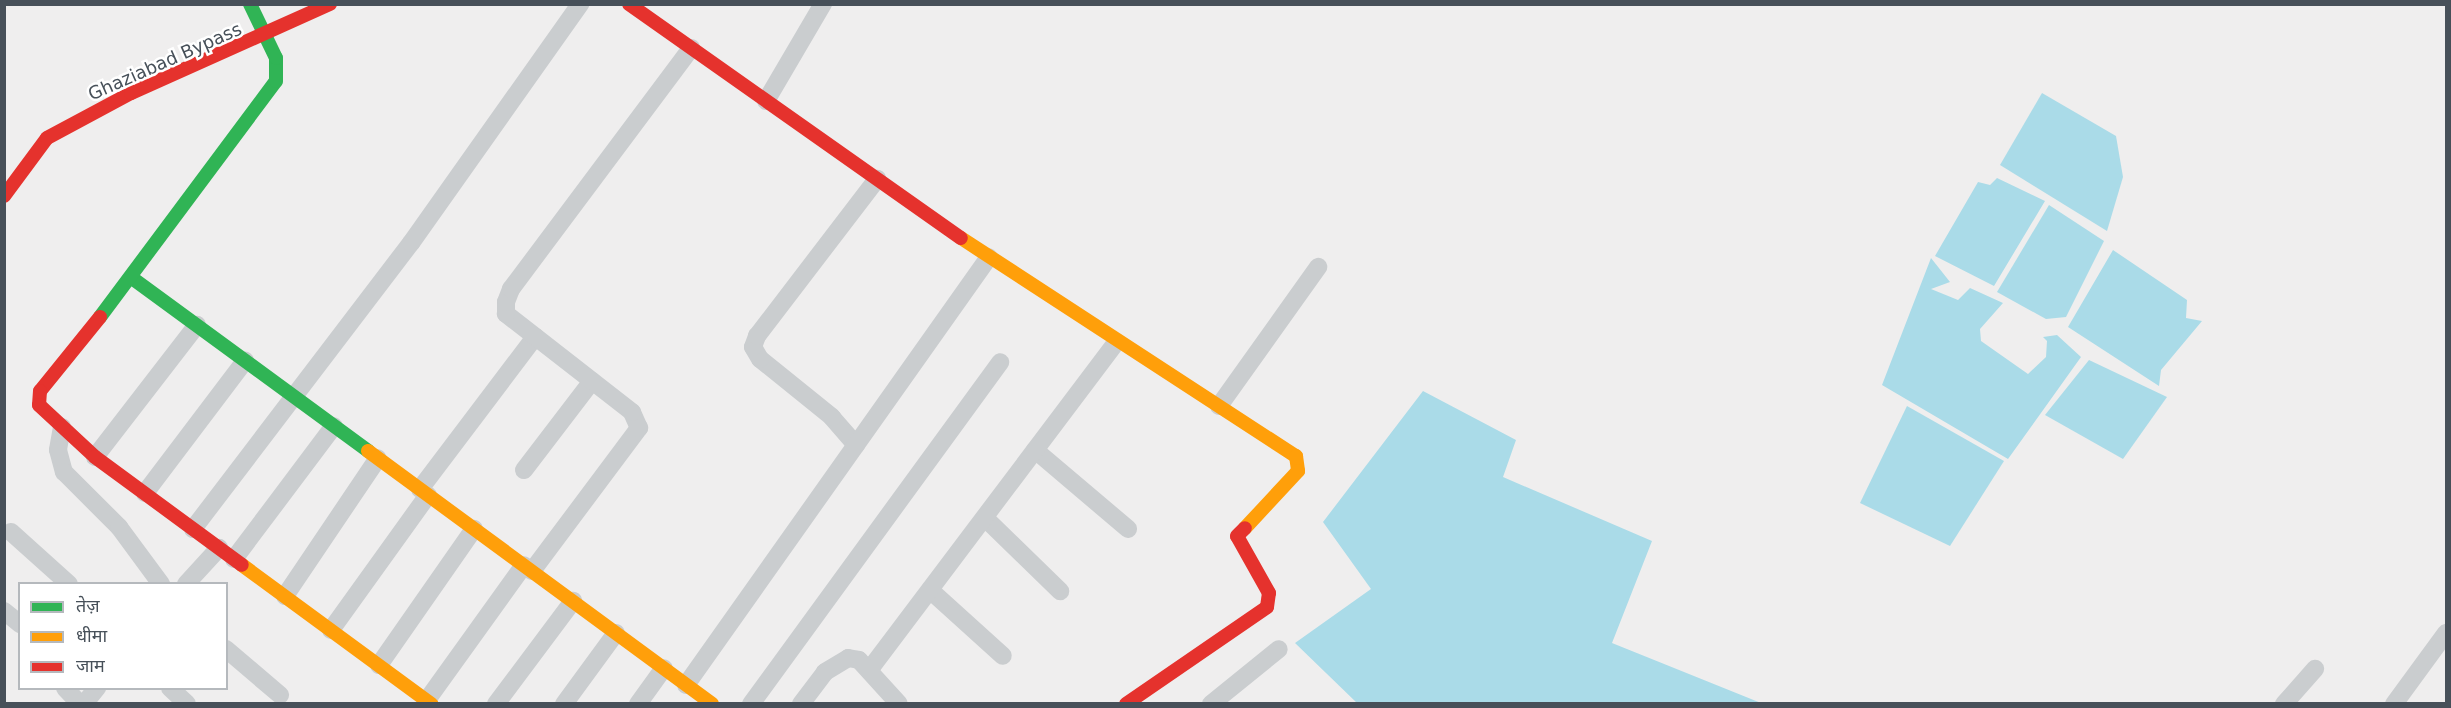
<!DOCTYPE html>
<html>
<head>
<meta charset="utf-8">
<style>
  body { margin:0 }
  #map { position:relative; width:2451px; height:708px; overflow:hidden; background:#efeeee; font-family:"DejaVu Sans","Noto Sans Devanagari",sans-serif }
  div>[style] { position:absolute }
  .water>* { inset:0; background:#aadbe8 }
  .street>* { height:18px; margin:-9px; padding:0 9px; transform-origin:9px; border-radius:9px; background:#cacdcf }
  .fast>* { height:14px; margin:-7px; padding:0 7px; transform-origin:7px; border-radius:7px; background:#30b455 }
  .slow>* { height:14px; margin:-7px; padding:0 7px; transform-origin:7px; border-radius:7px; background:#ff9f0a }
  .jam>* { height:14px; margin:-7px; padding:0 7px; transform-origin:7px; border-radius:7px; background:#e5322d }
  span { translate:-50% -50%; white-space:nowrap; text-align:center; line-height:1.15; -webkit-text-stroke:5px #fff; paint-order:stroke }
  .street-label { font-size:18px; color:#475059 }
  .frame { position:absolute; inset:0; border:6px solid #475059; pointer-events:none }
  .legend { position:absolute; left:18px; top:582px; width:210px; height:108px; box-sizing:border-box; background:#fff; border:2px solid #b5b9bd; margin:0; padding:8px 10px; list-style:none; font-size:18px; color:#475059 }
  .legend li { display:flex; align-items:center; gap:12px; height:30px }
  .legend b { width:30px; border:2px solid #b5b9bd }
</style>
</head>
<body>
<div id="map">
  <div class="water">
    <i style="clip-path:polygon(2042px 93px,2116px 136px,2123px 177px,2107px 231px,2000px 165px)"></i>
    <i style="clip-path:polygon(1997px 178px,2045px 201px,1994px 286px,1935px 256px,1978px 182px,1990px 185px)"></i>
    <i style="clip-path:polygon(2049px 205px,2104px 241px,2066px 317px,2046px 319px,1997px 292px)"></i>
    <i style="clip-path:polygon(2113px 250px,2187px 300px,2186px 318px,2202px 321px,2161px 370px,2159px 386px,2068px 327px)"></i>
    <i style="clip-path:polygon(1931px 258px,1950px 282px,1931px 289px,1958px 300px,1970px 288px,2003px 303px,1980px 329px,1981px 341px,2028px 374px,2046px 357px,2047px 341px,2043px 337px,2057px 335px,2081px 357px,2008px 459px,1882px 385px)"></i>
    <i style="clip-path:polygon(2089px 360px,2167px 397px,2123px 459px,2045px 415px)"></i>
    <i style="clip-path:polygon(1423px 391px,1516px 440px,1503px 477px,1652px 541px,1612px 643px,1761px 703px,1357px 703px,1295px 643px,1371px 589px,1323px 522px)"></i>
    <i style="clip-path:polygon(1907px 406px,2004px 461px,1950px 546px,1860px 503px)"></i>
  </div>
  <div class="street">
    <i style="left:766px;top:101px;width:113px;rotate:-59.6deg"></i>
    <i style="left:1219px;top:406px;width:171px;rotate:-54.5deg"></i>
    <i style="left:62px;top:427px;width:23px;rotate:100deg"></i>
    <i style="left:58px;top:450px;width:23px;rotate:75deg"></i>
    <i style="left:64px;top:472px;width:78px;rotate:45deg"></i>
    <i style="left:119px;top:527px;width:71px;rotate:53.6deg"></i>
    <i style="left:856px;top:445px;width:37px;rotate:-131deg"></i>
    <i style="left:832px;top:417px;width:92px;rotate:-141.1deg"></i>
    <i style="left:760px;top:359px;width:14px;rotate:-120deg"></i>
    <i style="left:753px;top:347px;width:12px;rotate:-70deg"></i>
    <i style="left:757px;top:336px;width:198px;rotate:-52.6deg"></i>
    <i style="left:1035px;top:450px;width:122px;rotate:40.3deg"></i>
    <i style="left:95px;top:457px;width:167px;rotate:-52.3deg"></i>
    <i style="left:524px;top:470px;width:112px;rotate:-52.6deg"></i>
    <i style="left:420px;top:489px;width:191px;rotate:-52.9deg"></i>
    <i style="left:145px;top:493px;width:166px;rotate:-52.9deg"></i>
    <i style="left:985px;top:518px;width:105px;rotate:44.2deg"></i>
    <i style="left:193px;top:529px;width:360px;rotate:-52.7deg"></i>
    <i style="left:411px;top:243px;width:293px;rotate:-54.7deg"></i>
    <i style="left:11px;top:532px;width:78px;rotate:41.9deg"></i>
    <i style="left:234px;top:559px;width:166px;rotate:-53.1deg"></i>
    <i style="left:532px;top:571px;width:179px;rotate:-53.2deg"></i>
    <i style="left:639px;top:428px;width:17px;rotate:-114deg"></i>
    <i style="left:632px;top:412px;width:160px;rotate:-142.1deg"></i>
    <i style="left:506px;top:314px;width:12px;rotate:-90deg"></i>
    <i style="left:506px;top:302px;width:14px;rotate:-69deg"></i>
    <i style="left:511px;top:289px;width:301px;rotate:-53.2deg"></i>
    <i style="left:186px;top:584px;width:49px;rotate:-47.5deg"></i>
    <i style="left:930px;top:590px;width:98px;rotate:42.1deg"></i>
    <i style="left:285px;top:596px;width:166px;rotate:-56deg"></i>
    <i style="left:4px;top:611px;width:21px;rotate:39deg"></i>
    <i style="left:331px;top:630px;width:166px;rotate:-54.3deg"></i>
    <i style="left:226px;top:649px;width:71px;rotate:40.4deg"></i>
    <i style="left:379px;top:665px;width:166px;rotate:-55.1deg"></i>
    <i style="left:870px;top:669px;width:409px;rotate:-53deg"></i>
    <i style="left:686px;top:685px;width:524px;rotate:-54.7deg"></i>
    <i style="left:65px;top:688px;width:22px;rotate:47deg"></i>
    <i style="left:170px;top:688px;width:23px;rotate:43deg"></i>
    <i style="left:427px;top:700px;width:166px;rotate:-54.3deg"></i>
    <i style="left:84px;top:704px;width:21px;rotate:-51deg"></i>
    <i style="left:496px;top:704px;width:129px;rotate:-53.2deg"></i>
    <i style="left:564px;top:704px;width:88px;rotate:-53.8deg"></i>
    <i style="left:638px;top:704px;width:44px;rotate:-54.2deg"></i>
    <i style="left:751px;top:704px;width:423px;rotate:-53.9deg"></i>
    <i style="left:801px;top:704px;width:40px;rotate:-53deg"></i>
    <i style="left:825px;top:672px;width:27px;rotate:-31deg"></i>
    <i style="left:848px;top:658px;width:11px;rotate:10deg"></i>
    <i style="left:859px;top:660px;width:59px;rotate:47.7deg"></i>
    <i style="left:1211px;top:704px;width:87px;rotate:-39deg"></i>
    <i style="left:2284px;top:704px;width:47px;rotate:-48.5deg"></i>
    <i style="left:2394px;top:704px;width:88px;rotate:-53.8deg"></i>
  </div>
  <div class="fast">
    <i style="left:132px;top:278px;width:293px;rotate:36.2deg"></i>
    <i style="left:100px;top:317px;width:294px;rotate:-53.3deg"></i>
    <i style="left:276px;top:81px;width:23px;rotate:-90deg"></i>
    <i style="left:276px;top:58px;width:60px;rotate:-115.7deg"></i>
  </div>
  <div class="slow">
    <i style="left:961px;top:238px;width:400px;rotate:33.1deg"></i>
    <i style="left:1296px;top:456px;width:15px;rotate:82deg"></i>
    <i style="left:1298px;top:471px;width:78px;rotate:132.9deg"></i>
    <i style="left:368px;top:451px;width:427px;rotate:36.3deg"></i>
    <i style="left:242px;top:565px;width:235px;rotate:36.3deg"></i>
  </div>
  <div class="jam">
    <i style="left:629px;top:4px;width:406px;rotate:35.2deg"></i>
    <i style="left:4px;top:196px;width:72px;rotate:-53.4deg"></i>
    <i style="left:47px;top:138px;width:95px;rotate:-28.2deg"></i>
    <i style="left:131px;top:93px;width:218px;rotate:-24.1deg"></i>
    <i style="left:100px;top:317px;width:95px;rotate:129deg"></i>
    <i style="left:40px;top:391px;width:14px;rotate:94deg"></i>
    <i style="left:39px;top:405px;width:76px;rotate:42.9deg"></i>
    <i style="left:95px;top:457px;width:182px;rotate:36.3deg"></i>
    <i style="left:1126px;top:704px;width:171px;rotate:-34.5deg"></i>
    <i style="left:1267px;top:607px;width:14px;rotate:-82deg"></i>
    <i style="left:1269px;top:593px;width:65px;rotate:-119.3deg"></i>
    <i style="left:1237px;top:536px;width:11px;rotate:-45deg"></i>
  </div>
  <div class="street-label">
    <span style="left:165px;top:62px;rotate:-24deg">Ghaziabad Bypass</span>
  </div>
  <div class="frame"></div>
  <ul class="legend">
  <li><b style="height:8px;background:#30b455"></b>तेज़</li>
  <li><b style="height:8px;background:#ff9f0a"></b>धीमा</li>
  <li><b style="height:8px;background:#e5322d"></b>जाम</li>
  </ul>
</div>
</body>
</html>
